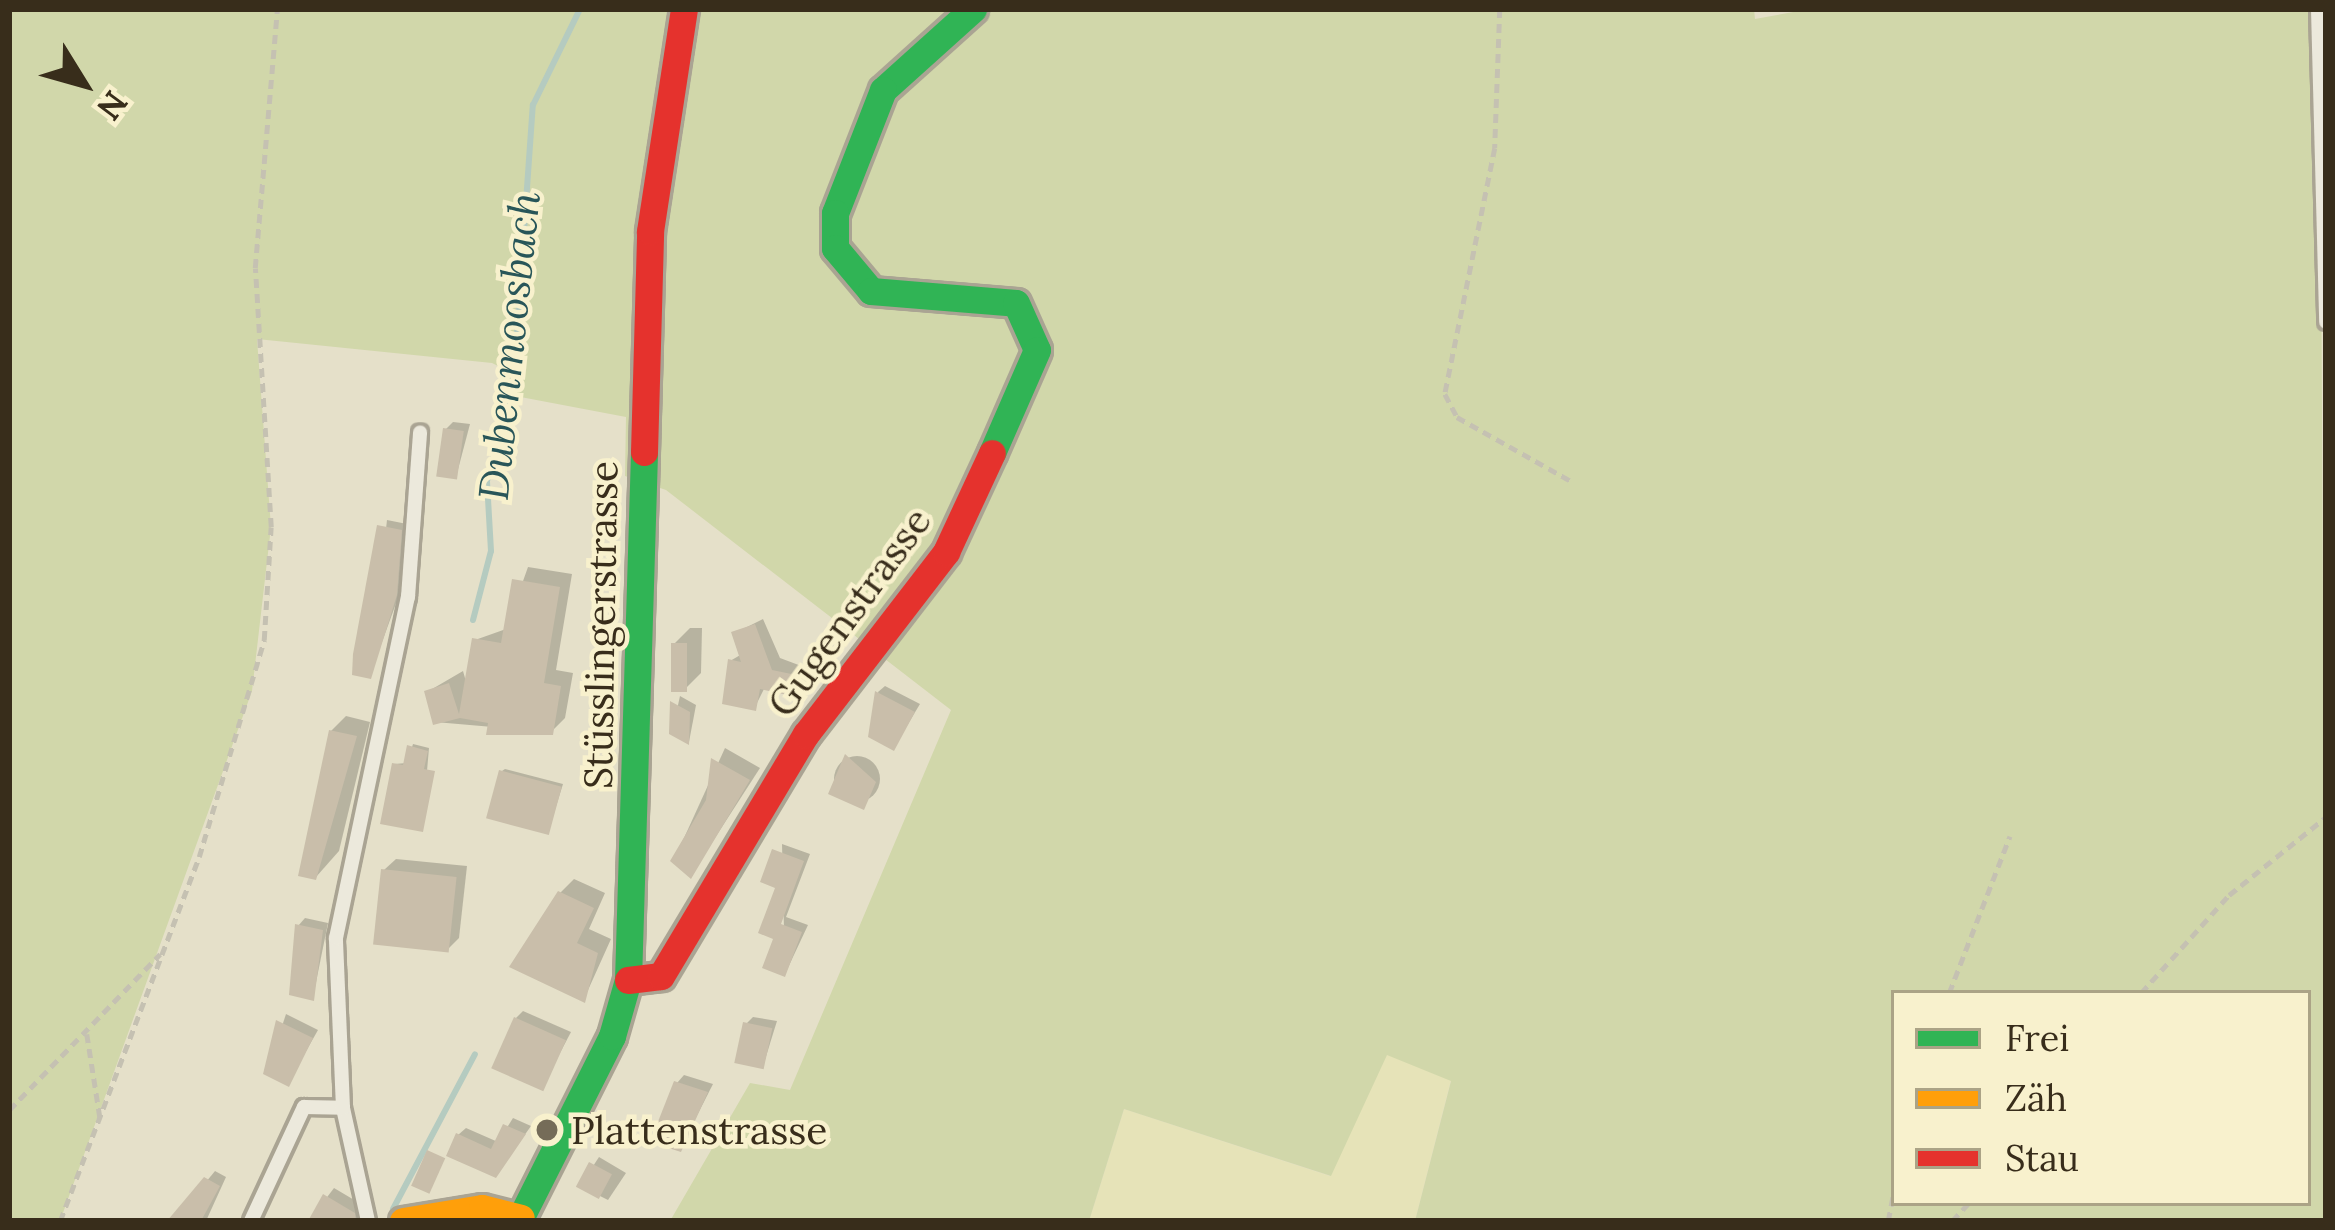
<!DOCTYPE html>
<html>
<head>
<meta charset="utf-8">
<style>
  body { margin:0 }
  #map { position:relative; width:2335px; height:1230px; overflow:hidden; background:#e5e0c9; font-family:Lora,serif }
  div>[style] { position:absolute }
  .farmland>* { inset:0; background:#e6e3b8 }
  .green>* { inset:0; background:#d1d7aa }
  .shadow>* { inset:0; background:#0003 }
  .round { border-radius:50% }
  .stream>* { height:6px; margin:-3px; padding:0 3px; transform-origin:3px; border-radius:3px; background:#b5cbc0 }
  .building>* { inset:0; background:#c9beaa; transform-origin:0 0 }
  .path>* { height:4.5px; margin-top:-2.25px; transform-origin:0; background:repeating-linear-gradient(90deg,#c5c1b2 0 9px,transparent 0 15px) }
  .roads { filter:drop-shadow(3px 0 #aaa493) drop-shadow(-3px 0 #aaa493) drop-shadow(0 3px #aaa493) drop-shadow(0 -3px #aaa493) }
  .lane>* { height:14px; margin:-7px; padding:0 7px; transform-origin:7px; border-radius:7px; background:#ece9dc }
  .fast>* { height:27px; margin:-13.5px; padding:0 13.5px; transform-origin:13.5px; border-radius:13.5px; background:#30b455 }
  .slow>* { height:27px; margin:-13.5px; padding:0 13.5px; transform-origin:13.5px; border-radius:13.5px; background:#ff9f0a }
  .jam>* { height:27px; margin:-13.5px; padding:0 13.5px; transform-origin:13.5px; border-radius:13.5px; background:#e5322d }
  .dots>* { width:33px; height:33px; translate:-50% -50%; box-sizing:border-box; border:6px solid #f8f1cd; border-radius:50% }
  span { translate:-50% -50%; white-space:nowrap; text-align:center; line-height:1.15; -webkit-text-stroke:9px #f8f1cd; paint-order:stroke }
  .street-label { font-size:39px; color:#382d1b }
  .poi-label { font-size:39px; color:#382d1b }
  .left { translate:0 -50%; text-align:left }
  .water-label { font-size:42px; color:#295659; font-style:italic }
  .frame { position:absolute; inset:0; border:12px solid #382d1b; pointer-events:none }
  .legend { position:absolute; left:1891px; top:990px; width:420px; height:216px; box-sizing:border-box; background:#f8f1cd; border:3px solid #aba386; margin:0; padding:15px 21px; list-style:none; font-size:36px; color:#382d1b }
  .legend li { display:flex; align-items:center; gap:24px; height:60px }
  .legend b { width:60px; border:3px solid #aba386 }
  .north { position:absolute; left:24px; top:24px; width:120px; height:120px; -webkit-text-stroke:9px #f8f1cd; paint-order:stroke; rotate:127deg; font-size:33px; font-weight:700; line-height:48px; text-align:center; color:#382d1b }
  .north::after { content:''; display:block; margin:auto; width:42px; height:54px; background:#382d1b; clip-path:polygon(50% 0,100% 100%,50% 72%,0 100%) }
</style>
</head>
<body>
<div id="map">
  <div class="farmland">
    <i style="clip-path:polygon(1387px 1054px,1451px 1080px,1415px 1221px,1089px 1221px,1124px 1109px,1330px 1176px)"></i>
  </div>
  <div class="green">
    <i style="clip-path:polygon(evenodd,9px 9px,1754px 9px,1755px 19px,1810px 9px,2320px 9px,2326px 1221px,1415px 1221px,1451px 1081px,1387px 1055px,1331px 1176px,1124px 1109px,1089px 1221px,670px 1221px,750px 1083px,790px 1090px,951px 710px,666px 490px,625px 476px,626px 417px,510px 395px,514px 374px,492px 363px,257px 339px,271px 527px,252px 691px,60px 1221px,9px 1221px,9px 9px,1894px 993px,2308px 993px,2308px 1203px,1894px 1203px,1894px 993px)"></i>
  </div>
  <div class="shadow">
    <i style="clip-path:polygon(453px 422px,470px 424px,456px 477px,446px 429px)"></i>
    <i style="clip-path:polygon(387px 520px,407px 524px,402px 587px,370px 675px)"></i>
    <i style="clip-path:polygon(528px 567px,572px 574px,556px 670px,573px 673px,565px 718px,551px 732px,435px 722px,427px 692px,463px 671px,467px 685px,475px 640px,506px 629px)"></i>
    <i style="clip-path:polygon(763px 619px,780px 658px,812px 670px,801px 694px,765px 687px,755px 707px,730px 661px,742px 654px,735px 633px)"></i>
    <i style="clip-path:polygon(690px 628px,702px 628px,701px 673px,685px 689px,674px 644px)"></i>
    <i style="clip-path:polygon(885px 686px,920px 704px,894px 747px,878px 692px)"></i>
    <i style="clip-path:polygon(680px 696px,696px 705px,689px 742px,672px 732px)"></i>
    <i style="clip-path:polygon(346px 716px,370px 722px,339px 851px,316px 877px,331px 731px)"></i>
    <i style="clip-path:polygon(413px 744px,429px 748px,422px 829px,394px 764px,407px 763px)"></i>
    <i style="clip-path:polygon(725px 748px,760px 768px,691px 875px,674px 860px)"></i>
    <i class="round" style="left:834px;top:756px;width:46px;height:46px"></i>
    <i style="clip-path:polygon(505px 769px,563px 784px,548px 832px,502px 771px)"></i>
    <i style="clip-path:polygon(782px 844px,810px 854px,786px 917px,808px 925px,785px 974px)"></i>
    <i style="clip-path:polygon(396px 859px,467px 866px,459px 938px,447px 950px,384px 870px)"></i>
    <i style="clip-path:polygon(574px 879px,605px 893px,589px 929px,611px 939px,584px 999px,560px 893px)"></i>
    <i style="clip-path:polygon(305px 918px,328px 923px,313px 997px,298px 926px)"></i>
    <i style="clip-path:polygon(523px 1011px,571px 1032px,542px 1087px,516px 1018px)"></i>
    <i style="clip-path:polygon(286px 1014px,318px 1030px,288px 1083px,267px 1072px)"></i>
    <i style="clip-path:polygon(753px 1017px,777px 1021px,763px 1066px,746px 1024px)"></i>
    <i style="clip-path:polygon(684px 1075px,713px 1084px,680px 1149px,677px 1083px)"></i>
    <i style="clip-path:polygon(513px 1118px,531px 1126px,502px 1167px,458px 1135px,466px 1128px,498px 1142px)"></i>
    <i style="clip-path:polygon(599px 1157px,626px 1173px,608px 1200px,580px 1186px)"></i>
    <i style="clip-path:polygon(215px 1171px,226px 1177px,206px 1221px,174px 1221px)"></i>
    <i style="clip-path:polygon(334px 1188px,361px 1204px,364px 1221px,309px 1221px)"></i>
  </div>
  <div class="stream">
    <i style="left:473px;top:620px;width:71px;rotate:-75.4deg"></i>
    <i style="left:491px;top:551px;width:70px;rotate:-93.3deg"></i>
    <i style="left:487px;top:481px;width:110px;rotate:-75.8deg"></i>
    <i style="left:514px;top:374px;width:270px;rotate:-86deg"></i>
    <i style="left:533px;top:105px;width:107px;rotate:-63.9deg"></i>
    <i style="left:393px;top:1209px;width:175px;rotate:-62.1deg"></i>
  </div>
  <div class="building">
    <i style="left:443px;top:428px;width:21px;height:49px;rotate:8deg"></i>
    <i style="clip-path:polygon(377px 525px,402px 530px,397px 595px,371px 679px,352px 675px,353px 654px)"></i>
    <i style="clip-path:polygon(512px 579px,560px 587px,544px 683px,561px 686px,553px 735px,486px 735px,488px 723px,460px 718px,433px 725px,424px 691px,449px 683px,459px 714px,472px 638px,501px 643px)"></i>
    <i style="clip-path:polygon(755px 624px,772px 670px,806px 677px,802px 698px,760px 689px,756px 711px,722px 704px,728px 659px,741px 662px,731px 632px)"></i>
    <i style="left:671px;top:643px;width:16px;height:49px"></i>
    <i style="clip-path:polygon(875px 691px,915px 712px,894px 751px,868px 737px)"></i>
    <i style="clip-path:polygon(670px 701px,690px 712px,689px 745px,669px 734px)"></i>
    <i style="clip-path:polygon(329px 730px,357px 736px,316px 880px,298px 876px)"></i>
    <i style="clip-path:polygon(407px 745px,428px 751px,424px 769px,435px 771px,423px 832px,380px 824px,392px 763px,403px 765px)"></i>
    <i style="clip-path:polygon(845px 754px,876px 782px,864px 810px,828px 794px)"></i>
    <i style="clip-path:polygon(711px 758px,750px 780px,691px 879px,670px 861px,706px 800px)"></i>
    <i style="left:499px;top:770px;width:65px;height:50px;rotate:15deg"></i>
    <i style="clip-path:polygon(772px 849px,804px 861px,781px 924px,802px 932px,785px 977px,762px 968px,773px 939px,758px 933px,775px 888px,760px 882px)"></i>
    <i style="left:381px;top:869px;width:76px;height:76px;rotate:6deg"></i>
    <i style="clip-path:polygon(558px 891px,594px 908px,577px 943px,598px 953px,585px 1003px,509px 967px)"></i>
    <i style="clip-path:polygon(295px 924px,323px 930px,314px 1001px,289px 995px)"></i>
    <i style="left:514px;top:1017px;width:57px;height:56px;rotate:24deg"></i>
    <i style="clip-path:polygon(276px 1020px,313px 1038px,289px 1087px,263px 1074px)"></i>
    <i style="left:743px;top:1022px;width:30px;height:42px;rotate:12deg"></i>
    <i style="clip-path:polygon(674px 1081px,708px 1092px,681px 1152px,650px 1142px)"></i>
    <i style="clip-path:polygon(503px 1124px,526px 1134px,496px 1178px,446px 1156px,456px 1133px,491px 1149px)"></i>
    <i style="left:427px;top:1150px;width:20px;height:39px;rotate:24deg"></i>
    <i style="left:589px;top:1162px;width:26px;height:28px;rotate:28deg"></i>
    <i style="clip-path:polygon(204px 1177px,220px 1186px,201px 1221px,167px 1221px)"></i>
    <i style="clip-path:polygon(323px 1194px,355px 1213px,356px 1221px,308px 1221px)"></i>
  </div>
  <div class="path">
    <i style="left:1500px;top:9px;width:139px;rotate:92.1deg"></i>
    <i style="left:1495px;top:148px;width:251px;rotate:101.5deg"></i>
    <i style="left:1445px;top:394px;width:26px;rotate:62deg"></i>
    <i style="left:1457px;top:417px;width:133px;rotate:29.3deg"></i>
    <i style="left:1949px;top:993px;width:168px;rotate:-68.8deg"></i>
    <i style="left:2141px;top:993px;width:132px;rotate:-48.1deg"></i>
    <i style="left:2229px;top:895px;width:124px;rotate:-38.8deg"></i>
    <i style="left:87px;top:1034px;width:90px;rotate:81.1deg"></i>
    <i style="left:9px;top:1110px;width:217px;rotate:-45.9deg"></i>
    <i style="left:60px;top:1221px;width:390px;rotate:-69.1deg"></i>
    <i style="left:199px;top:857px;width:227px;rotate:-73.3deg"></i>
    <i style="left:264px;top:640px;width:113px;rotate:-86.5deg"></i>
    <i style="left:271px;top:527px;width:259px;rotate:-93.5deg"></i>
    <i style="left:255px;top:268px;width:260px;rotate:-85.1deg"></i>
    <i style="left:1888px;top:1221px;width:31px;rotate:-79deg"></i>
    <i style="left:1952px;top:1221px;width:25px;rotate:-47deg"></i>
  </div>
  <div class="roads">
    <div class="lane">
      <i style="left:2318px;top:9px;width:313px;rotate:88.5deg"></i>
      <i style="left:251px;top:1221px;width:126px;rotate:-65.1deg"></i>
      <i style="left:304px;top:1107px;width:39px;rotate:1deg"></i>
      <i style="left:368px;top:1221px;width:116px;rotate:-102.5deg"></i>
      <i style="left:343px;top:1108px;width:170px;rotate:-92.4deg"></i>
      <i style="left:336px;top:938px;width:349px;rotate:-78.1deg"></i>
      <i style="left:408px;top:597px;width:165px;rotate:-85.8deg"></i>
    </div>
    <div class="fast">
      <i style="left:973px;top:9px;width:121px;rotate:138deg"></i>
      <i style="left:883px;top:90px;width:132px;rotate:111.3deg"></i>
      <i style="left:835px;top:213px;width:35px;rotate:90deg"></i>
      <i style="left:835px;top:248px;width:56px;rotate:50.1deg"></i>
      <i style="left:871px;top:291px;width:145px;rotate:4.7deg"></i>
      <i style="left:1016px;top:303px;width:51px;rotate:65.9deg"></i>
      <i style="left:1037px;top:350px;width:112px;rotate:113.6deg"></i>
      <i style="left:519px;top:1221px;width:207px;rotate:-63.3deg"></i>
      <i style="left:612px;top:1036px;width:58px;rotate:-74.1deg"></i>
      <i style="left:628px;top:980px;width:528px;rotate:-88.26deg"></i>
    </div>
    <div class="slow">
      <i style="left:403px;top:1221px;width:80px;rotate:-9.3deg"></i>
      <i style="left:482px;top:1208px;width:40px;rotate:14.4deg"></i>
    </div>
    <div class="jam">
      <i style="left:644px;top:452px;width:221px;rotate:-88.4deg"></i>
      <i style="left:650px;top:231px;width:225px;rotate:-81.3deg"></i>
      <i style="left:628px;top:980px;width:33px;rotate:-7deg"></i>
      <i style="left:661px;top:976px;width:282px;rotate:-59.1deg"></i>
      <i style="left:806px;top:734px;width:230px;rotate:-52.4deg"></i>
      <i style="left:946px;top:552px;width:109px;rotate:-65.1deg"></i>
    </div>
  </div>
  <div class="dots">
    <i style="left:547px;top:1130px;background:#756c58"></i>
  </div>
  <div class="street-label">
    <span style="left:849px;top:612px;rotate:-54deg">Gugenstrasse</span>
    <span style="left:601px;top:625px;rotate:-89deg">Stüsslingerstrasse</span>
  </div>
  <div class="poi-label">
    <span class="left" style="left:571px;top:1130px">Plattenstrasse</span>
  </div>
  <div class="water-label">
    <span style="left:509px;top:346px;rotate:-84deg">Dubenmoosbach</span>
  </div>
  <div class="frame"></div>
  <ul class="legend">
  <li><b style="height:15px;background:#30b455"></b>Frei</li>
  <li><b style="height:15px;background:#ff9f0a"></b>Zäh</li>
  <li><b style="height:15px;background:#e5322d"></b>Stau</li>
  </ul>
  <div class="north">N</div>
</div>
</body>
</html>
